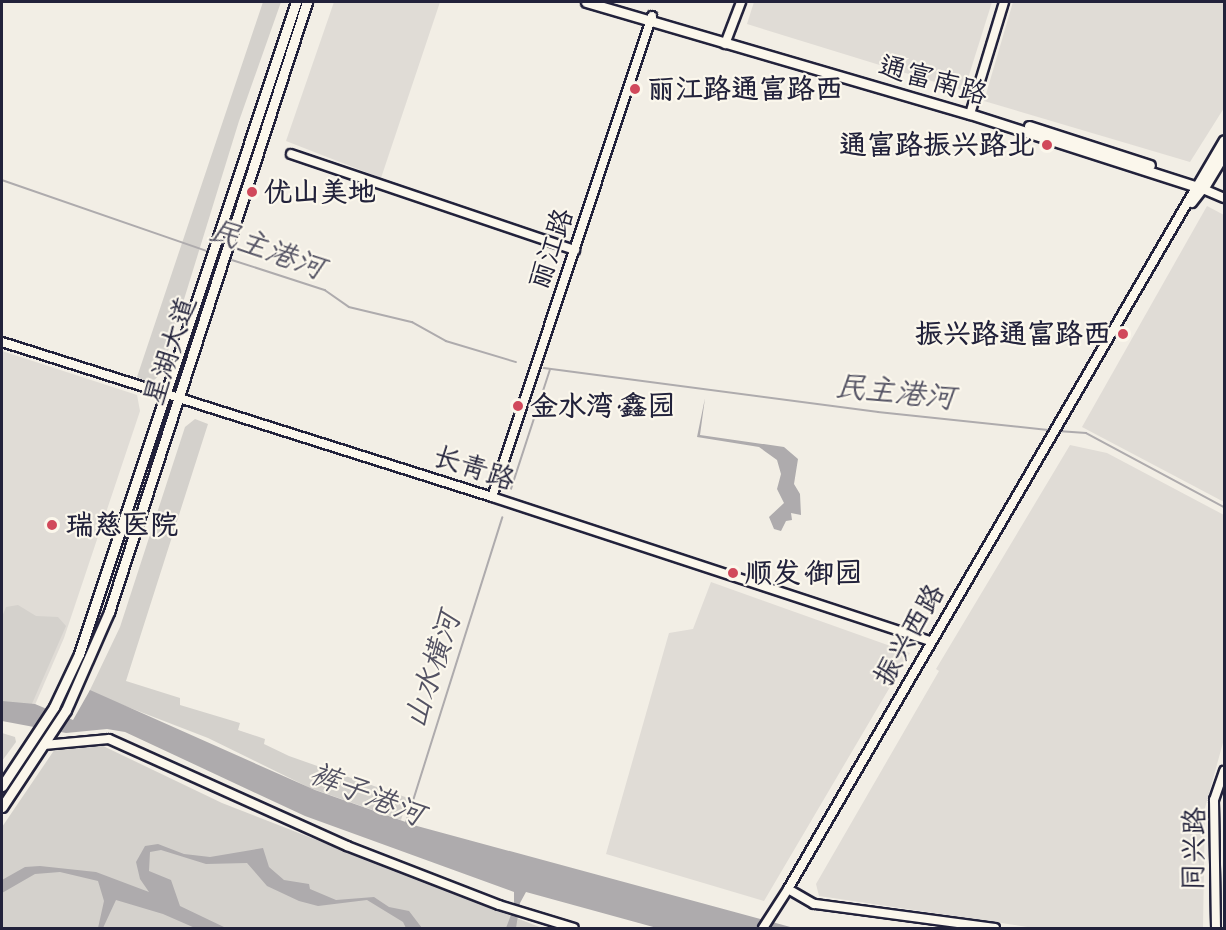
<!DOCTYPE html>
<html>
<head>
<meta charset="utf-8">
<style>
  body { margin:0 }
  #map { position:relative; width:1226px; height:930px; overflow:hidden; background:#f2eee5; font-family:Caveat,"LXGW WenKai TC",sans-serif }
  div>[style] { position:absolute }
  .built>* { inset:0; background:#e0dcd6 }
  .green>* { inset:0; background:#d4d1cc }
  .water>* { inset:0; background:#aeabad }
  .stream>* { height:1.5px; margin:-0.75px; padding:0 0.75px; transform-origin:0.75px; border-radius:0.75px; background:#aeabad }
  .roads { filter:drop-shadow(2px 0 #22223b) drop-shadow(-2px 0 #22223b) drop-shadow(0 2px #22223b) drop-shadow(0 -2px #22223b) }
  .minor>* { height:8px; margin:-4px; padding:0 4px; transform-origin:4px; border-radius:4px; background:#fbf7ec }
  .major>* { height:9px; margin:-4.5px; padding:0 4.5px; transform-origin:4.5px; border-radius:4.5px; background:#fbf7ec }
  .dots>* { width:16px; height:16px; translate:-50% -50%; box-sizing:border-box; border:3px solid #fbf7ec; border-radius:50% }
  span { translate:-50% -50%; white-space:nowrap; text-align:center; line-height:1.15; -webkit-text-stroke:4.5px #fbf7ec; paint-order:stroke }
  .street-label { font-size:28px; color:#22223b }
  .poi-label { font-size:28px; color:#22223b; font-weight:700 }
  .left { translate:0 -50%; text-align:left }
  .right { translate:-100% -50%; text-align:right }
  .water-label { font-size:30px; color:#535263; font-style:italic }
  .frame { position:absolute; inset:0; border:3px solid #22223b; pointer-events:none }
</style>
</head>
<body>
<div id="map">
  <div class="built">
    <i style="clip-path:polygon(334px 2px,440px 2px,381px 178px,286px 141px)"></i>
    <i style="clip-path:polygon(754px 2px,992px 2px,964px 91px,747px 24px)"></i>
    <i style="clip-path:polygon(1013px 2px,1224px 2px,1224px 108px,1190px 162px,984px 101px)"></i>
    <i style="clip-path:polygon(1207px 206px,1224px 215px,1224px 502px,1082px 427px)"></i>
    <i style="clip-path:polygon(2px 351px,137px 395px,140px 411px,64px 638px,31px 714px,2px 710px)"></i>
    <i style="clip-path:polygon(1070px 445px,1107px 453px,1224px 515px,1224px 739px,1205px 808px,1203px 928px,1034px 928px,819px 896px,816px 884px,939px 671px,936px 669px)"></i>
    <i style="clip-path:polygon(711px 582px,910px 653px,764px 901px,606px 854px,669px 633px,693px 629px)"></i>
  </div>
  <div class="green">
    <i style="clip-path:polygon(263px 2px,281px 2px,239px 121px,161px 374px,153px 381px,143px 380px,137px 377px)"></i>
    <i style="clip-path:polygon(195px 419px,208px 424px,126px 681px,180px 698px,180px 705px,240px 723px,238px 730px,265px 739px,264px 744px,289px 756px,408px 798px,401px 820px,310px 788px,208px 738px,89px 692px,120px 627px,185px 427px)"></i>
    <i style="clip-path:polygon(18px 605px,36px 616px,58px 617px,66px 626px,31px 706px,2px 705px,2px 617px,6px 607px)"></i>
    <i style="clip-path:polygon(2px 733px,15px 737px,16px 742px,2px 761px)"></i>
    <i style="clip-path:polygon(101px 745px,222px 803px,542px 928px,2px 928px,2px 827px,57px 746px)"></i>
  </div>
  <div class="water">
    <i style="clip-path:polygon(705px 398px,700px 435px,784px 447px,798px 459px,794px 484px,800px 494px,801px 515px,791px 513px,792px 520px,786px 521px,781px 531px,774px 529px,769px 517px,784px 503px,777px 489px,781px 474px,777px 460px,759px 447px,697px 437px)"></i>
    <i style="clip-path:polygon(90px 690px,315px 790px,417px 826px,794px 928px,657px 928px,526px 892px,520px 903px,516px 928px,506px 928px,514px 907px,514px 892px,305px 816px,125px 732px,107px 729px,66px 733px,2px 721px,2px 701px,35px 704px,73px 720px)"></i>
    <i style="clip-path:polygon(158px 844px,184px 854px,210px 857px,263px 848px,269px 867px,284px 880px,309px 884px,310px 889px,336px 900px,374px 897px,389px 907px,409px 911px,422px 928px,406px 928px,403px 922px,367px 900px,318px 906px,299px 901px,267px 886px,247px 863px,206px 864px,161px 850px,150px 852px,149px 871px,171px 880px,180px 906px,226px 928px,195px 928px,163px 914px,116px 900px,103px 928px,98px 928px,104px 901px,98px 881px,60px 872px,35px 874px,2px 893px,2px 880px,25px 867px,40px 866px,96px 872px,149px 892px,140px 879px,136px 862px,145px 846px)"></i>
  </div>
  <div class="stream">
    <i style="left:2px;top:180px;width:220px;rotate:19.1deg"></i>
    <i style="left:229px;top:259px;width:101px;rotate:17.9deg"></i>
    <i style="left:325px;top:290px;width:29px;rotate:35deg"></i>
    <i style="left:349px;top:307px;width:65px;rotate:13.4deg"></i>
    <i style="left:412px;top:322px;width:39px;rotate:29deg"></i>
    <i style="left:446px;top:341px;width:73px;rotate:16.7deg"></i>
    <i style="left:544px;top:368px;width:337px;rotate:7.5deg"></i>
    <i style="left:878px;top:412px;width:173px;rotate:6deg"></i>
    <i style="left:1058px;top:431px;width:28px;rotate:4deg"></i>
    <i style="left:1086px;top:433px;width:157px;rotate:28.2deg"></i>
    <i style="left:511px;top:489px;width:125px;rotate:-71.9deg"></i>
    <i style="left:406px;top:823px;width:320px;rotate:-72.5deg"></i>
  </div>
  <div class="roads">
    <div class="minor">
      <i style="left:725px;top:44px;width:45px;rotate:-69.1deg"></i>
      <i style="left:970px;top:114px;width:117px;rotate:-73.1deg"></i>
      <i style="left:291px;top:154px;width:300px;rotate:18.7deg"></i>
      <i style="left:1192px;top:203px;width:18px;rotate:-52deg"></i>
      <i style="left:1203px;top:189px;width:23px;rotate:23deg"></i>
      <i style="left:2px;top:342px;width:514px;rotate:17.55deg"></i>
      <i style="left:492px;top:497px;width:461px;rotate:18.2deg"></i>
      <i style="left:492px;top:497px;width:507px;rotate:-71.6deg"></i>
      <i style="left:44px;top:745px;width:65px;rotate:-5.3deg"></i>
      <i style="left:109px;top:739px;width:261px;rotate:24.2deg"></i>
      <i style="left:347px;top:846px;width:163px;rotate:21.2deg"></i>
      <i style="left:499px;top:905px;width:78px;rotate:17deg"></i>
      <i style="left:763px;top:928px;width:46px;rotate:-57.3deg"></i>
      <i style="left:995px;top:928px;width:183px;rotate:-172.4deg"></i>
      <i style="left:814px;top:904px;width:30px;rotate:-150deg"></i>
      <i style="left:788px;top:889px;width:813px;rotate:-59.81deg"></i>
      <i style="left:1216px;top:928px;width:128px;rotate:-90.9deg"></i>
      <i style="left:1214px;top:800px;width:31px;rotate:-71deg"></i>
    </div>
    <div class="major">
      <i style="left:586px;top:2px;width:400px;rotate:16.3deg"></i>
      <i style="left:970px;top:114px;width:245px;rotate:17.8deg"></i>
      <i style="left:1203px;top:189px;width:41px;rotate:-59deg"></i>
      <i style="left:1029px;top:126px;width:127px;rotate:17.9deg"></i>
      <i style="left:1197px;top:186px;width:53px;rotate:-59.6deg"></i>
      <i style="left:2px;top:786px;width:95px;rotate:-56.6deg"></i>
      <i style="left:54px;top:707px;width:59px;rotate:-64.7deg"></i>
      <i style="left:79px;top:654px;width:687px;rotate:-71.59deg"></i>
      <i style="left:2px;top:807px;width:116px;rotate:-56.6deg"></i>
      <i style="left:66px;top:710px;width:107px;rotate:-66.3deg"></i>
      <i style="left:109px;top:612px;width:641px;rotate:-72.02deg"></i>
    </div>
  </div>
  <div class="dots">
    <i style="left:635px;top:89px;background:#d1495b"></i>
    <i style="left:1047px;top:145px;background:#d1495b"></i>
    <i style="left:252px;top:192px;background:#d1495b"></i>
    <i style="left:1123px;top:334px;background:#d1495b"></i>
    <i style="left:518px;top:406px;background:#d1495b"></i>
    <i style="left:52px;top:525px;background:#d1495b"></i>
    <i style="left:733px;top:573px;background:#d1495b"></i>
  </div>
  <div class="street-label">
    <span style="left:933px;top:80px;rotate:16deg">通富南路</span>
    <span style="left:551px;top:249px;rotate:-71deg">丽江路</span>
    <span style="left:170px;top:351px;rotate:-72deg">星湖大道</span>
    <span style="left:474px;top:468px;rotate:18deg">长青路</span>
    <span style="left:909px;top:635px;rotate:-60deg">振兴西路</span>
    <span style="left:1194px;top:849px;rotate:-89deg">同兴路</span>
  </div>
  <div class="poi-label">
    <span class="left" style="left:647px;top:89px">丽江路通富路西</span>
    <span class="right" style="left:1035px;top:145px">通富路振兴路北</span>
    <span class="left" style="left:264px;top:192px">优山美地</span>
    <span class="right" style="left:1111px;top:334px">振兴路通富路西</span>
    <span class="left" style="left:530px;top:406px">金水湾·鑫园</span>
    <span class="left" style="left:66px;top:525px">瑞慈医院</span>
    <span class="left" style="left:745px;top:573px">顺发·御园</span>
  </div>
  <div class="water-label">
    <span style="left:267px;top:249px;rotate:20deg">民主港河</span>
    <span style="left:895px;top:392px;rotate:6deg">民主港河</span>
    <span style="left:432px;top:670px;rotate:-72deg">山水横河</span>
    <span style="left:367px;top:794px;rotate:22deg">裤子港河</span>
  </div>
  <div class="frame"></div>
</div>
</body>
</html>
